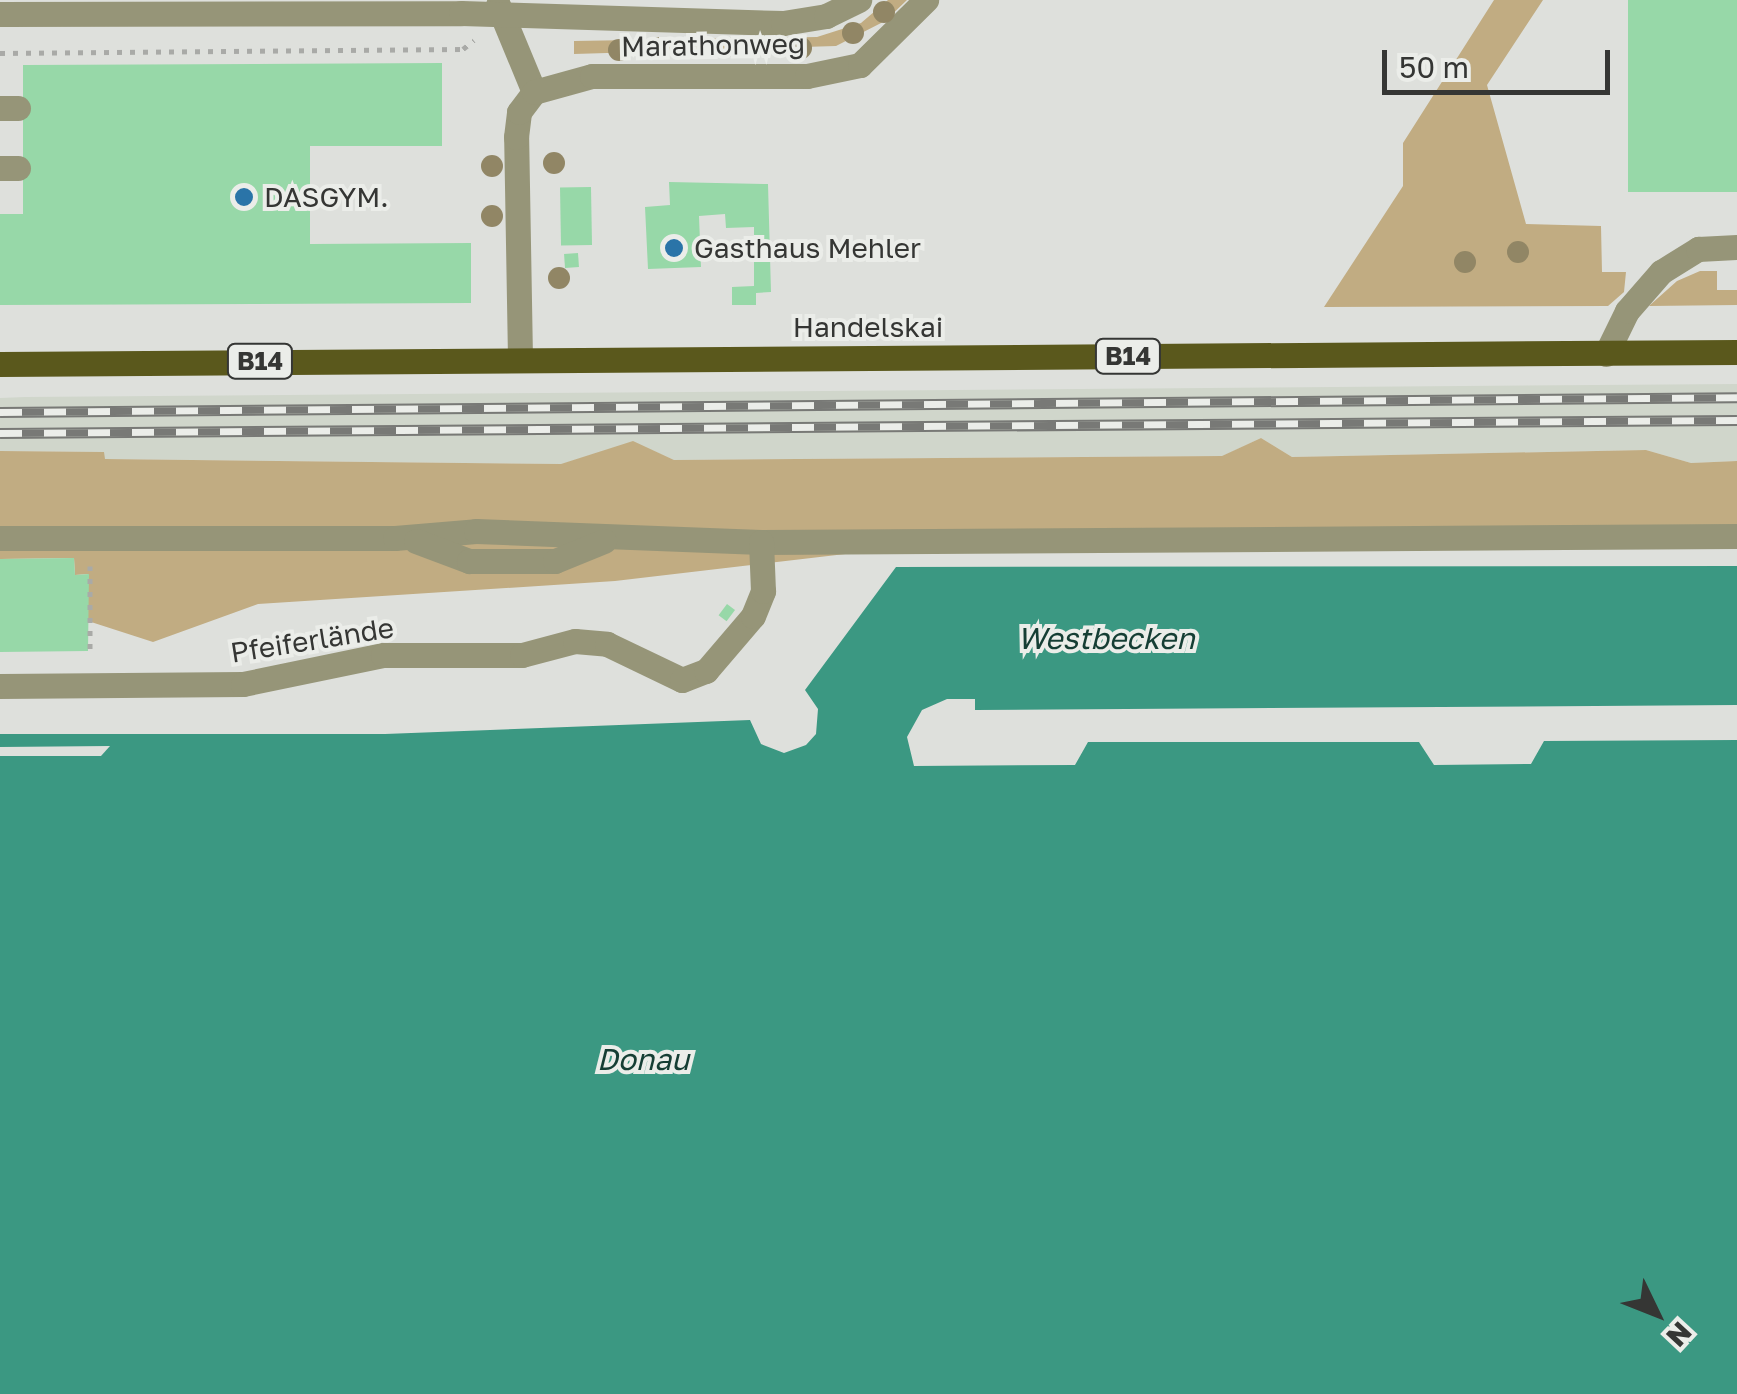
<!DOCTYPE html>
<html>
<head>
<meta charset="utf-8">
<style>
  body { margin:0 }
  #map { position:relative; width:1737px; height:1394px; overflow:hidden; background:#dee0dc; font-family:"Golos Text",sans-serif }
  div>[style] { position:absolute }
  .built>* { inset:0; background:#d0d6cb }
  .green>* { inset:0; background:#c1ac82 }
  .water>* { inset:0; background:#3b9882 }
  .pier>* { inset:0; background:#dee0dc }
  .building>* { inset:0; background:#97d8a8; transform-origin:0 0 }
  .path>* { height:5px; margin-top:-2.5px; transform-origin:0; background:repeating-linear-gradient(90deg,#a9aaa7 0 5px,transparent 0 13px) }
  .minor>* { height:25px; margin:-12.5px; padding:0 12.5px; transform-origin:12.5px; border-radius:12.5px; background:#969578 }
  .major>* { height:25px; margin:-12.5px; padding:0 12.5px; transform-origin:12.5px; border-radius:12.5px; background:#5a581c }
  .rail>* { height:11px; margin-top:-5.5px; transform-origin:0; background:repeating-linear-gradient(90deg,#ebede9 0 22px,#787976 0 44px); box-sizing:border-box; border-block:2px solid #787976 }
  .trees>* { width:22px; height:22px; margin:-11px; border-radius:50%; background:#918665 }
  .dots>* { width:28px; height:28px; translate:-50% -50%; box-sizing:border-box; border:5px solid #ebede9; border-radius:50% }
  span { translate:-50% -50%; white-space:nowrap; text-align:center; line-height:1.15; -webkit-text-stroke:8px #ebede9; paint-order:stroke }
  .shield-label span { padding:2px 8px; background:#ebede9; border:2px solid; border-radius:8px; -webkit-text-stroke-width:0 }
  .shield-label { font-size:25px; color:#353634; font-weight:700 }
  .street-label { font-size:28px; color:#353634 }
  .poi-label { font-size:28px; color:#353634 }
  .left { translate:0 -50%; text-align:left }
  .water-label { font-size:30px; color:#153e34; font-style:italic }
  .north { position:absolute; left:1607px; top:1264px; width:100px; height:100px; -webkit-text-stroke:8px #ebede9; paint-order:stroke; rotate:133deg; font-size:28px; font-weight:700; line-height:40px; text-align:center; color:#353634 }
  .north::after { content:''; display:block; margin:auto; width:35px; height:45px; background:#353634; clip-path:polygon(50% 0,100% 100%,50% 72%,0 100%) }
  .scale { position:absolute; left:1382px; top:50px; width:228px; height:45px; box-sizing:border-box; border:5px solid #353634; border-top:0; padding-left:12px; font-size:30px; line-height:35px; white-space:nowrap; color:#353634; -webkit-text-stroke:8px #ebede9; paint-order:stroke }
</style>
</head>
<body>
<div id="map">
  <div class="built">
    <i style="clip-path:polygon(1737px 384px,1737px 461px,1691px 463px,1646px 450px,1292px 457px,1261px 438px,1223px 456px,674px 460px,633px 442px,562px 464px,104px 459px,104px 452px,0 451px,0 398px,25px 397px)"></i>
  </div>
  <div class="green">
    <i style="clip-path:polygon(888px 0,907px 0,885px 21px,836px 46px,574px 54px,574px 41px,817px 37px,861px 23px)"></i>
    <i style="clip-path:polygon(1494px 0,1543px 0,1487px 85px,1526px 224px,1601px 226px,1602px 272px,1626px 272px,1624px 292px,1608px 306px,1324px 307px,1403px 186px,1403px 143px)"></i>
    <i style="clip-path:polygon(1700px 271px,1717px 271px,1717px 290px,1737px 290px,1737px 305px,1649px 306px,1677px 281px)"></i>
    <i style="clip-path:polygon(1261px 438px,1292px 457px,1646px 450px,1691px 463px,1737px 461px,1737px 547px,888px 549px,615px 581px,258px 604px,153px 642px,88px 621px,88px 574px,75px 575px,74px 558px,0 559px,0 451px,104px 452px,105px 459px,561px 464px,633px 441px,674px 460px,1222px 456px)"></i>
  </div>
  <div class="water">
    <i style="clip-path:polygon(1737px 566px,1737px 705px,975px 710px,975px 699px,947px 699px,922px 710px,907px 737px,914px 766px,1075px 765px,1088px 742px,1419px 742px,1434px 765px,1531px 764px,1544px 741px,1737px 740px,1737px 1394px,0 1394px,0 734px,385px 734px,750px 720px,761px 744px,784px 753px,806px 745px,816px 734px,818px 709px,805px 690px,896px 567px)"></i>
  </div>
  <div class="pier">
    <i style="clip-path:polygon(110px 746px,101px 756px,0 756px,0 747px)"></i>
  </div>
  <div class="building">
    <i style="left:1628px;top:0;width:109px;height:192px"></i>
    <i style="clip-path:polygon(442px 63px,442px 146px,310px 146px,310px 244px,471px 243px,471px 303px,0 305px,0 214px,23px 214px,23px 65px)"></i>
    <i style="clip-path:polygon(669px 182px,768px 184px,771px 292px,756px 293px,756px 305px,732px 305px,732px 287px,754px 286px,754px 227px,726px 228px,725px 214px,699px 216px,701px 267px,648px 269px,645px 207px,670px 205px)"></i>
    <i style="left:591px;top:187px;width:58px;height:31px;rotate:89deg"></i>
    <i style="left:578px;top:253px;width:14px;height:14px;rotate:86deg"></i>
    <i style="clip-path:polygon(74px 558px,75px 575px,89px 574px,88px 651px,0 652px,0 559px)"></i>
    <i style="left:727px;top:604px;width:10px;height:14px;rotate:37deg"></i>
  </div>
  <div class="path">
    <i style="left:0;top:53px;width:463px;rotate:-0.5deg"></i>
    <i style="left:463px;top:49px;width:14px;rotate:-39deg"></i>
    <i style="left:90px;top:566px;width:89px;rotate:90deg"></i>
  </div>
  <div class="minor">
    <i style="left:498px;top:5px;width:94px;rotate:67.5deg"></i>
    <i style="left:0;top:14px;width:461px;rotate:-0.1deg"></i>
    <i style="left:461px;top:13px;width:322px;rotate:1.8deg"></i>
    <i style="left:783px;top:23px;width:44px;rotate:-9.2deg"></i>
    <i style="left:826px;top:16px;width:37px;rotate:-26deg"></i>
    <i style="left:0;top:108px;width:18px"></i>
    <i style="left:0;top:168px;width:18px"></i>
    <i style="left:1606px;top:354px;width:48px;rotate:-64deg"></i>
    <i style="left:1627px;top:311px;width:52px;rotate:-48.9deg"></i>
    <i style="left:1661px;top:272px;width:44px;rotate:-31.9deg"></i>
    <i style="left:1698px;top:249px;width:39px;rotate:-3deg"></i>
    <i style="left:520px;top:358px;width:221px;rotate:-91deg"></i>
    <i style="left:516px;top:137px;width:25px;rotate:-83deg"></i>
    <i style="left:519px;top:112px;width:25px;rotate:-53deg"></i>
    <i style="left:534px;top:92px;width:60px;rotate:-15.4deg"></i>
    <i style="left:592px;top:76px;width:215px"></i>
    <i style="left:807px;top:76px;width:54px;rotate:-11.7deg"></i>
    <i style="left:860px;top:65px;width:93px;rotate:-44.6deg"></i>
    <i style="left:0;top:538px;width:395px"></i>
    <i style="left:395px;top:538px;width:81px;rotate:-4.9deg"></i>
    <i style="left:476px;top:531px;width:285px;rotate:2.2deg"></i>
    <i style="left:761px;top:542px;width:976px;rotate:-0.35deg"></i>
    <i style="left:416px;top:541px;width:57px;rotate:20.7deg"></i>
    <i style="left:469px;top:561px;width:86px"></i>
    <i style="left:555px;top:561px;width:53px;rotate:-22.2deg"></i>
    <i style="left:0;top:686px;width:243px;rotate:-0.5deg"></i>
    <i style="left:243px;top:684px;width:143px;rotate:-11.7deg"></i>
    <i style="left:383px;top:655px;width:139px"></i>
    <i style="left:522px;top:655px;width:55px;rotate:-14.8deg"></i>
    <i style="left:575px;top:641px;width:32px;rotate:5deg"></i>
    <i style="left:607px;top:644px;width:83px;rotate:25.6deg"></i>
    <i style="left:682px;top:680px;width:26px;rotate:-21deg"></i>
    <i style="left:706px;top:671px;width:72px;rotate:-49.5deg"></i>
    <i style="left:753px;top:616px;width:27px;rotate:-68deg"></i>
    <i style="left:763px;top:591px;width:49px;rotate:-92.3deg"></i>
  </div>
  <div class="major">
    <i style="left:0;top:364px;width:1737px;rotate:-0.4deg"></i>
  </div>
  <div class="rail">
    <i style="left:0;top:412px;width:1737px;rotate:-0.49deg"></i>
    <i style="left:0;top:433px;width:1737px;rotate:-0.43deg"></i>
  </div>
  <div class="trees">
    <i style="left:884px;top:12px"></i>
    <i style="left:853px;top:33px"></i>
    <i style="left:736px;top:47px"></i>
    <i style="left:658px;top:48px"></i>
    <i style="left:801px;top:48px"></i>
    <i style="left:619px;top:50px"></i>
    <i style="left:554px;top:163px"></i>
    <i style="left:492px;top:166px"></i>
    <i style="left:492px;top:216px"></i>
    <i style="left:1518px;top:252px"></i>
    <i style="left:1465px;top:262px"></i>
    <i style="left:559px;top:278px"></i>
  </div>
  <div class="dots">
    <i style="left:244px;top:197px;background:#2a74a8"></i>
    <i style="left:674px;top:248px;background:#2a74a8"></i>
  </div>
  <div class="shield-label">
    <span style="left:1128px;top:356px">B14</span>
    <span style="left:260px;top:361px">B14</span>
  </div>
  <div class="street-label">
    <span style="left:713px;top:45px;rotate:-1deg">Marathonweg</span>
    <span style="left:868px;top:327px">Handelskai</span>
    <span style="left:312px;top:640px;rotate:-9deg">Pfeiferlände</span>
  </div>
  <div class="poi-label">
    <span class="left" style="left:264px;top:197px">DASGYM.</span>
    <span class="left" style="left:694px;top:248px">Gasthaus Mehler</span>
  </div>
  <div class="water-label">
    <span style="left:1106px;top:638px">Westbecken</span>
    <span style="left:643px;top:1059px">Donau</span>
  </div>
  <div class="north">N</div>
  <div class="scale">50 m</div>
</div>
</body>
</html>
